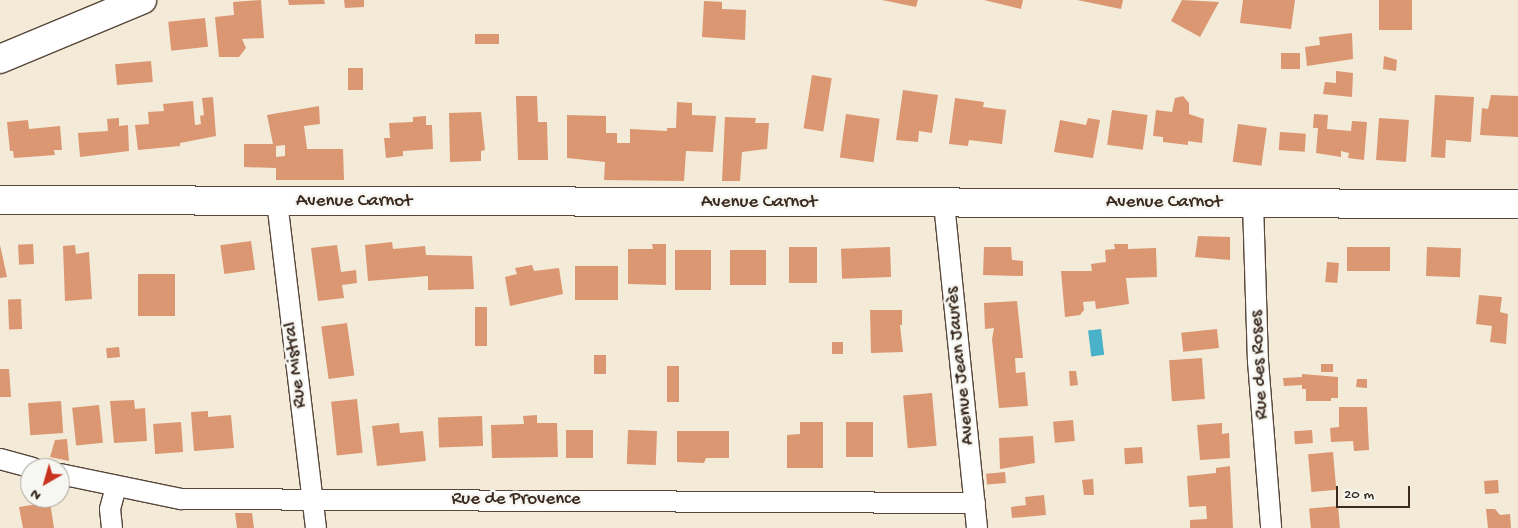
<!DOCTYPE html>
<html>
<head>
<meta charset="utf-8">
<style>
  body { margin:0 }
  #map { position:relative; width:1518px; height:528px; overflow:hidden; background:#f3ead8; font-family:"Gochi Hand",sans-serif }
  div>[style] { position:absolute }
  .water>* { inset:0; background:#49b1c8; transform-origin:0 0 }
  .building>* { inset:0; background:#db9772; transform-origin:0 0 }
  .roads { filter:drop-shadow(1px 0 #57473a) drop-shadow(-1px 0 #57473a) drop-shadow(0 1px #57473a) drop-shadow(0 -1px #57473a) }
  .street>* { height:20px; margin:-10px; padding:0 10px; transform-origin:10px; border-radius:10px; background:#fff }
  .secondary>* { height:28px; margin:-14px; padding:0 14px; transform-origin:14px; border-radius:14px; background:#fff }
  span { translate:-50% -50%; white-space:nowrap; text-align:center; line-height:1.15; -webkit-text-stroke:5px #f6f6f2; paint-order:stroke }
  .street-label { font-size:19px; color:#3b2a1e }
  .north { position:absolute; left:20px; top:458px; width:50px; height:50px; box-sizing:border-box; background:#f6f6f2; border:1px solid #aba49d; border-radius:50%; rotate:218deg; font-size:14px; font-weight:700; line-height:20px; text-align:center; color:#3b2a1e }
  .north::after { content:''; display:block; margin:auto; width:18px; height:22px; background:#c8321e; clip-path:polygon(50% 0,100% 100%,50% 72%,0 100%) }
  .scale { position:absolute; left:1336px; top:486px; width:74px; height:22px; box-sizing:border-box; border:2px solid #3b2a1e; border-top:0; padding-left:6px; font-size:15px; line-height:18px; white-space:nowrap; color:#3b2a1e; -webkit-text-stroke:4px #f6f6f2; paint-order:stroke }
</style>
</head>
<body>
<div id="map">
  <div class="water">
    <i style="left:1101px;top:329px;width:26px;height:13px;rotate:83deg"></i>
  </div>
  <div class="building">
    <i style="clip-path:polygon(261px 0,264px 38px,242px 39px,246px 48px,239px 57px,219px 57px,215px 17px,234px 15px,233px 2px)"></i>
    <i style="clip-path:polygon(288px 0,324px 0,325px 4px,289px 5px)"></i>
    <i style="clip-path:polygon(344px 0,364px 0,364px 7px,345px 8px)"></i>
    <i style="clip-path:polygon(882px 0,918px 0,916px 7px)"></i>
    <i style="clip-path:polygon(984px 0,1023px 0,1021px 9px)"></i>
    <i style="clip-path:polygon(1077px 0,1123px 0,1121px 9px)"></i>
    <i style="clip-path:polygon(1182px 0,1219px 2px,1200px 37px,1171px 21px)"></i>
    <i style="clip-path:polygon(1243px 0,1295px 0,1291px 29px,1240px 23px)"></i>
    <i style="left:1379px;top:0;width:33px;height:30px"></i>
    <i style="clip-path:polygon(704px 1px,722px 2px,722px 9px,746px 10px,745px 40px,702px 37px)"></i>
    <i style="left:205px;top:18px;width:29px;height:37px;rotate:84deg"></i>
    <i style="clip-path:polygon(1352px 33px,1353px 59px,1307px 66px,1305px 47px,1320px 45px,1319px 37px)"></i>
    <i style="left:499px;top:34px;width:10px;height:24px;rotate:90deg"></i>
    <i style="left:1281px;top:53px;width:19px;height:16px"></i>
    <i style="clip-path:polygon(1384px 56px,1397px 60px,1396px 71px,1383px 69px)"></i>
    <i style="left:151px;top:61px;width:21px;height:36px;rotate:85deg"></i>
    <i style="left:348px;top:68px;width:15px;height:22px"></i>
    <i style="clip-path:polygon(1336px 71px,1353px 73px,1352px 97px,1323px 94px,1325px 82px,1336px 83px)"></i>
    <i style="left:812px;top:75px;width:20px;height:54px;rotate:9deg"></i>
    <i style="clip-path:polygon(903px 90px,938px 95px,932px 133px,919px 131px,918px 142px,896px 140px)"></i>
    <i style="clip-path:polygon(1435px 95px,1474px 97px,1471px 142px,1446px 140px,1445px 158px,1431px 157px)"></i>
    <i style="clip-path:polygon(1491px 95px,1518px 96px,1518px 137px,1480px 135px,1482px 108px,1488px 109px)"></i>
    <i style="clip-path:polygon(516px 96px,537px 96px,538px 122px,547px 122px,548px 160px,518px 160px)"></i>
    <i style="clip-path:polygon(1183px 96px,1189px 103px,1189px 114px,1204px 119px,1202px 143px,1188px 141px,1188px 145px,1163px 142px,1163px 137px,1153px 136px,1156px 110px,1172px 112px,1175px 98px)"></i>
    <i style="clip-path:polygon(213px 97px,216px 136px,180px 143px,180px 146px,138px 150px,135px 125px,149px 124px,148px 112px,164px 111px,163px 104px,193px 101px,195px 125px,201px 124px,200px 116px,204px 115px,202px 98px)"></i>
    <i style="clip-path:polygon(955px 98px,984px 102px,983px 107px,1006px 110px,1002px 144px,969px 140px,968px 146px,949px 144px)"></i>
    <i style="clip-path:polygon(677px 102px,692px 103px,692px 115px,716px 116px,713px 152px,686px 151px,684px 181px,604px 180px,605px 162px,567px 158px,567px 115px,606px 116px,606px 133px,617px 133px,617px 143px,630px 143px,630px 129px,667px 131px,667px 128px,676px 128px)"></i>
    <i style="clip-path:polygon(evenodd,319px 106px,320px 124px,304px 126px,307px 149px,343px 149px,344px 180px,276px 180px,276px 168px,244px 167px,244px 144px,273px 144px,267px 115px,319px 106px,285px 145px,285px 156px,276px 157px,276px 146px,285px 145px)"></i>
    <i style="left:1112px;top:110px;width:36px;height:35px;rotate:8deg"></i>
    <i style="clip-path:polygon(481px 112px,485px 150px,481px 151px,481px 161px,450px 162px,449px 113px)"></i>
    <i style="left:846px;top:114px;width:34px;height:44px;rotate:8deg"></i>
    <i style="clip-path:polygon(1314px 114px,1328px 115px,1327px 129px,1351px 131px,1352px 121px,1367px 122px,1364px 160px,1348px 158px,1349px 153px,1341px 151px,1341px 157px,1316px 153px,1318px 128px,1313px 128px)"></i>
    <i style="clip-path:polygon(426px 116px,426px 125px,432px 125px,433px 149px,403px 151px,403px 156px,386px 158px,384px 138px,390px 138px,389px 123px,413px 122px,413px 117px)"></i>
    <i style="clip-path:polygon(725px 117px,756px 118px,755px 123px,769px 123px,767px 149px,742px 152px,740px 181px,722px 181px)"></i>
    <i style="clip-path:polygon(119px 118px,119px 126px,128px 125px,129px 151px,80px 157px,78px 133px,108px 131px,107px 119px)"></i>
    <i style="clip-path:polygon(1088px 118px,1100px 120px,1093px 158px,1054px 152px,1060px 120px,1086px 125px)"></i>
    <i style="left:1379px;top:118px;width:30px;height:42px;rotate:4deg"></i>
    <i style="clip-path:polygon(28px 120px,29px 129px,60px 126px,62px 150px,54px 150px,55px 155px,14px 158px,13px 151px,10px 151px,7px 122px)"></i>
    <i style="left:1238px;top:124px;width:29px;height:38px;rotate:8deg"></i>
    <i style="left:1280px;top:132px;width:26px;height:18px;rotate:4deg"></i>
    <i style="clip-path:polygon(1198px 236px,1230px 237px,1230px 260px,1195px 257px)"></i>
    <i style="left:251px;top:241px;width:29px;height:31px;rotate:82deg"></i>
    <i style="clip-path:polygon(392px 242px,393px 249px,425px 246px,426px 255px,472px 256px,474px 289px,428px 290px,428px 276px,368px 281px,365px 245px)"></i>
    <i style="left:33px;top:244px;width:20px;height:15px;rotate:87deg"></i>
    <i style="clip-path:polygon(652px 244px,666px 244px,666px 285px,628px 284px,628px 249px,653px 249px)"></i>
    <i style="clip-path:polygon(1114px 244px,1128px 244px,1128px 249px,1156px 248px,1157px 277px,1126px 278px,1129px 304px,1096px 309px,1095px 301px,1083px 302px,1084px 310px,1080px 315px,1065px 317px,1061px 271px,1092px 271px,1091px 264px,1106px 262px,1105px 250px,1115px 249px)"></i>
    <i style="clip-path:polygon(0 245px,7px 277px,0 278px)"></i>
    <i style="clip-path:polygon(75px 245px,76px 254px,89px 252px,92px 299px,65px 301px,63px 246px)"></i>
    <i style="clip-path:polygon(337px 245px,341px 272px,356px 270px,357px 283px,342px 285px,344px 298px,318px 301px,311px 248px)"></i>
    <i style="left:789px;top:247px;width:28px;height:36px"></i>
    <i style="left:890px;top:247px;width:30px;height:49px;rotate:88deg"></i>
    <i style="clip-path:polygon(984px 247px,1011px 247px,1012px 260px,1023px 261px,1023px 276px,983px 275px)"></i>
    <i style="left:1347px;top:247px;width:43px;height:24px"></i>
    <i style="left:1427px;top:247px;width:34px;height:29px;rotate:2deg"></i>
    <i style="left:675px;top:250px;width:36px;height:40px"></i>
    <i style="left:730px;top:250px;width:36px;height:35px"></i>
    <i style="left:1327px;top:262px;width:12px;height:20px;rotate:5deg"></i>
    <i style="clip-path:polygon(532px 265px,534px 271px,559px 268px,563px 294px,510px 306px,505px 277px,517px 274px,515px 268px)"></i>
    <i style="left:575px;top:266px;width:43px;height:34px"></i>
    <i style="left:138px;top:274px;width:37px;height:42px"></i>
    <i style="clip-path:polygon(1479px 295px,1502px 297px,1500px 312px,1508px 314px,1506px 344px,1490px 342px,1492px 326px,1476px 324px)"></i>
    <i style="left:21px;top:299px;width:30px;height:13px;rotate:88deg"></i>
    <i style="clip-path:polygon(1017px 301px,1023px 358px,1015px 358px,1016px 373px,1025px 372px,1028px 406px,999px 408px,992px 339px,994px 328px,985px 329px,984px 303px)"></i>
    <i style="left:475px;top:307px;width:12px;height:39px"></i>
    <i style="clip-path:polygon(870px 310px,902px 310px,902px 325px,900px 325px,903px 352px,871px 353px)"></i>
    <i style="left:347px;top:323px;width:53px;height:26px;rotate:82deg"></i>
    <i style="left:1217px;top:329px;width:19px;height:36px;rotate:84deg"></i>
    <i style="left:832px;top:342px;width:11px;height:12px"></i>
    <i style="left:119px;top:347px;width:10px;height:13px;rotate:84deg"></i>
    <i style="left:606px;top:355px;width:19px;height:12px;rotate:90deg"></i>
    <i style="left:1202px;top:358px;width:41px;height:33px;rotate:86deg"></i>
    <i style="left:1321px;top:364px;width:12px;height:8px"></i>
    <i style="left:679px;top:366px;width:36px;height:12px;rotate:90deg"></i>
    <i style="clip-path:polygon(0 369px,9px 369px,11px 397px,0 397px)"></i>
    <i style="clip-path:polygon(1069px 371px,1076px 371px,1078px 385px,1070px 386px)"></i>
    <i style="clip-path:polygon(1302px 374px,1338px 377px,1338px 398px,1331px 398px,1331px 401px,1306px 401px,1306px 389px,1302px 389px,1302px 385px,1284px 386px,1283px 378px,1302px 377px)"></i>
    <i style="clip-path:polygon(1357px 379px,1367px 379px,1367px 388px,1356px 387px)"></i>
    <i style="left:932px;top:393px;width:53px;height:29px;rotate:85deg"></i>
    <i style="left:357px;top:399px;width:54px;height:26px;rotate:84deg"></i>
    <i style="clip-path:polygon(134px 400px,135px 409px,145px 408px,147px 441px,114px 443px,110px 401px)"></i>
    <i style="left:61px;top:401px;width:32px;height:33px;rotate:86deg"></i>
    <i style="left:99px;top:405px;width:38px;height:27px;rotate:84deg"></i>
    <i style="clip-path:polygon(1339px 407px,1367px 407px,1369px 450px,1354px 451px,1353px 441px,1331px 442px,1330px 428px,1339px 427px)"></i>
    <i style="clip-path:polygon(208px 411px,208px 417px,231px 415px,234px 448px,194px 451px,191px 412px)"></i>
    <i style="clip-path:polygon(537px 415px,537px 423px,557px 423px,558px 457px,492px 458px,491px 425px,524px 424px,523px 416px)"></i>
    <i style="left:482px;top:416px;width:30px;height:44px;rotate:88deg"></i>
    <i style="left:1073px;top:420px;width:21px;height:20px;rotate:85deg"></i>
    <i style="left:181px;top:422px;width:30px;height:28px;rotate:86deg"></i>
    <i style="clip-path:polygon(800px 422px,823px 422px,823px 468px,787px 468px,787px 435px,800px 434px)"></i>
    <i style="left:846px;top:422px;width:27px;height:35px"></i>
    <i style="clip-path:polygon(399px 423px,400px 433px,423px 431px,426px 461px,377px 466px,372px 426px)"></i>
    <i style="clip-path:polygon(1222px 423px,1222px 434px,1229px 433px,1230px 458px,1200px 460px,1197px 425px)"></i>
    <i style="left:566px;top:430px;width:27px;height:28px"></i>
    <i style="left:628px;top:430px;width:29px;height:34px;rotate:2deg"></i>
    <i style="left:1312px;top:430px;width:13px;height:18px;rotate:86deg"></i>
    <i style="clip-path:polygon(677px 431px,729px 431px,729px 458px,706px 458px,704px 463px,677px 462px)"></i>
    <i style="clip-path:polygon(1033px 436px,1035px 463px,1000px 469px,999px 438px)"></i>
    <i style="clip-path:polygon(67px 439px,69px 461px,50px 457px,55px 440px)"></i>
    <i style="left:1142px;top:447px;width:16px;height:18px;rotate:86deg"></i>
    <i style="left:1333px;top:452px;width:38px;height:25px;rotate:85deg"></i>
    <i style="clip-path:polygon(1230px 466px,1233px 528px,1190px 528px,1190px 520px,1207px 519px,1206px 506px,1189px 507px,1187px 476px,1216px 473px,1216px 468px)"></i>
    <i style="left:1005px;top:472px;width:11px;height:19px;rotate:85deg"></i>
    <i style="clip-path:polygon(1093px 479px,1094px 495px,1084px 495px,1082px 480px)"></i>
    <i style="left:1498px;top:480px;width:13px;height:14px;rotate:86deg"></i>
    <i style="clip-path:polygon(1044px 495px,1046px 515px,1012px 518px,1011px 507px,1026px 505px,1025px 497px)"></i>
    <i style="clip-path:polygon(50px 502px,54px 528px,23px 528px,19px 507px)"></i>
    <i style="left:1338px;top:506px;width:22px;height:29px;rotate:85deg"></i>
    <i style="clip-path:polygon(1486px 509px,1495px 509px,1500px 515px,1510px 514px,1511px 528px,1488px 528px)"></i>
    <i style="clip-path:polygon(235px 513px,252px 513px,254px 528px,237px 528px)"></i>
  </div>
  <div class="roads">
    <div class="street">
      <i style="left:277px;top:201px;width:329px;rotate:83.2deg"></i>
      <i style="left:944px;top:203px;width:327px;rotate:84.2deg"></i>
      <i style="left:1253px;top:203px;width:158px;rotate:88.2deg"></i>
      <i style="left:1258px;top:361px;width:168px;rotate:85.5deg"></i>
      <i style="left:0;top:459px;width:34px;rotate:15deg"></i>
      <i style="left:60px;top:474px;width:124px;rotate:11.7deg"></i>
      <i style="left:181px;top:499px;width:794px;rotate:0.29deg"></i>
      <i style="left:112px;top:528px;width:19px;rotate:-96deg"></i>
      <i style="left:110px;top:509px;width:24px;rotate:-75deg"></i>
    </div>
    <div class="secondary">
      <i style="left:0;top:59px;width:154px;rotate:-22.6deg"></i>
      <i style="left:0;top:200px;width:1518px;rotate:0.15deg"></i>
    </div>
  </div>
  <div class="street-label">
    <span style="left:354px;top:202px">Avenue Carnot</span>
    <span style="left:759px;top:203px">Avenue Carnot</span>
    <span style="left:1164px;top:203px">Avenue Carnot</span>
    <span style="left:296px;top:365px;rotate:-97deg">Rue Mistral</span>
    <span style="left:1260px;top:365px;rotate:-93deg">Rue des Roses</span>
    <span style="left:961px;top:366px;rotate:-96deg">Avenue Jean Jaurès</span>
    <span style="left:516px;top:500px">Rue de Provence</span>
  </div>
  <div class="north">N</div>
  <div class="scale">20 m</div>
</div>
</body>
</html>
